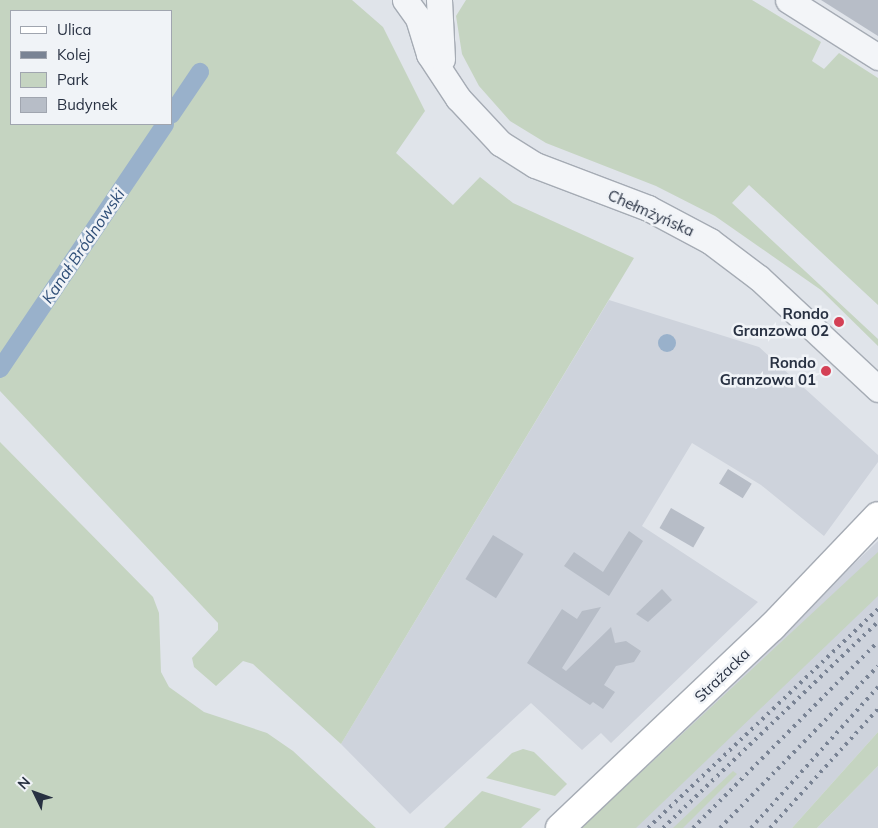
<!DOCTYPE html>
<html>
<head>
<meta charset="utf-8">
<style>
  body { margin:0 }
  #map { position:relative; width:878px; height:828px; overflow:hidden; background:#e0e4ea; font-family:Mulish,sans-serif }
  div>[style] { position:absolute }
  .built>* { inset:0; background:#ced3dc }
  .green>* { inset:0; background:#c5d4c1 }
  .water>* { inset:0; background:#99b1cb }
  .round { border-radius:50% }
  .canal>* { height:18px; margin:-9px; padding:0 9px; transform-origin:9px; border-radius:9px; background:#99b1cb }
  .building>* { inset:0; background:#b7bdc7; transform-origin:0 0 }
  .roads { filter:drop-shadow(1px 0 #a5abb4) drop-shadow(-1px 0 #a5abb4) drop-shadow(0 1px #a5abb4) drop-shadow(0 -1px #a5abb4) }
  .tertiary>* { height:25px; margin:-12.5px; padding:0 12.5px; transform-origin:12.5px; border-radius:12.5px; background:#f3f5f8 }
  .secondary>* { height:28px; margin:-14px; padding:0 14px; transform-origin:14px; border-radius:14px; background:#fff }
  .rail>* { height:4px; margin-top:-2px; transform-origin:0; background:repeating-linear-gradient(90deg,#798394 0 2.5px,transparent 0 7.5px) }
  .dots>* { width:14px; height:14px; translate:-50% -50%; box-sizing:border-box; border:2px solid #f0f3f7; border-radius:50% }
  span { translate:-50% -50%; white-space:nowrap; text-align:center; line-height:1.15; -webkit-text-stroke:5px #f0f3f7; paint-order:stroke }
  .street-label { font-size:15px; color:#283142 }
  .poi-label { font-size:15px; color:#283142; font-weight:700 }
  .right { translate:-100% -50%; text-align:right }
  .water-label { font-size:16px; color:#304f78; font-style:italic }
  .legend { position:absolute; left:10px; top:10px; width:162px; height:115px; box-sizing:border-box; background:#f0f3f7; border:1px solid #a0a5af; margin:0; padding:6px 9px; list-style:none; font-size:15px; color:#283142 }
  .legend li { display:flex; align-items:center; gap:10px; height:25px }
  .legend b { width:25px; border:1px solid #a0a5af }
  .north { position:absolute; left:10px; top:768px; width:50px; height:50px; -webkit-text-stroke:4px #f0f3f7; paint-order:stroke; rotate:312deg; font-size:14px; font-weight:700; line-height:20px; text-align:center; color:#283142 }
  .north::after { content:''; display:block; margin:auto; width:18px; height:22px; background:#283142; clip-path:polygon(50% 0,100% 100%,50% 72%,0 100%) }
</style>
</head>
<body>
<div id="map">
  <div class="built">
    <i style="clip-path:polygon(609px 300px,759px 347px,878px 455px,878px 462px,824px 536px,761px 485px,692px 443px,642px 526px,758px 602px,611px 743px,601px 733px,582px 750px,531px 703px,410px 814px,341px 744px)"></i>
    <i style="clip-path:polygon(878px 541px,878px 732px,792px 828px,575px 828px)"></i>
    <i style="clip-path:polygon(878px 766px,878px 828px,817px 828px)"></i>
  </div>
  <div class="green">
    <i style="clip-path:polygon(evenodd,0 0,352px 0,383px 27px,425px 111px,396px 153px,453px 205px,480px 177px,513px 203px,634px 258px,341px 744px,253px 664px,243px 661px,216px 686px,194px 667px,192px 658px,218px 630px,218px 623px,0 391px,0 0,11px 11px,171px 11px,171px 124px,11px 124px,11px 11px)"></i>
    <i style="clip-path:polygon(466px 0,752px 0,821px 42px,812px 61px,824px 69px,839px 53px,878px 78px,878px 305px,749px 185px,732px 203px,878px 339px,878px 346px,821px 290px,715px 216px,656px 186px,546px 143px,510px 121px,479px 86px,462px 54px,456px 16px)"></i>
    <i style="clip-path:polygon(0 442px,153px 597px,159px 613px,161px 672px,169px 687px,204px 712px,267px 733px,293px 751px,376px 828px,0 828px)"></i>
    <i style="clip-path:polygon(878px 552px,878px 596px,636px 828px,581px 828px)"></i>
    <i style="clip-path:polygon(878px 732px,878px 766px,817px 828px,792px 828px)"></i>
    <i style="clip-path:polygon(523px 749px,534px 752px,567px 784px,555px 796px,486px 778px,512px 753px)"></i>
    <i style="clip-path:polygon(733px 771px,737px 774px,683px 828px,673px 828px)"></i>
    <i style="clip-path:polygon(482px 791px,541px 809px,521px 828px,444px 828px)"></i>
  </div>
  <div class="water">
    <i class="round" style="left:658px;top:334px;width:18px;height:18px"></i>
  </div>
  <div class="canal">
    <i style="left:171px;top:115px;width:52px;rotate:-56deg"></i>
    <i style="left:0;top:369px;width:295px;rotate:-56deg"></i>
  </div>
  <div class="building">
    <i style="clip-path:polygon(821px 0,878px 0,878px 36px)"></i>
    <i style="left:728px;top:469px;width:28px;height:17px;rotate:32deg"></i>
    <i style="left:671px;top:508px;width:39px;height:23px;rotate:30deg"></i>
    <i style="clip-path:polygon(629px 531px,643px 541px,609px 596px,564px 566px,574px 552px,603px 572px)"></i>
    <i style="left:493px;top:535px;width:36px;height:52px;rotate:32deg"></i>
    <i style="clip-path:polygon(662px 589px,672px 600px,648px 622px,636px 614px)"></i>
    <i style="clip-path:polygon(601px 607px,562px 668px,566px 671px,611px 627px,615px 643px,626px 641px,641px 651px,634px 662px,616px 666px,604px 685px,615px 692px,603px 709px,593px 702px,590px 705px,527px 663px,562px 609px,577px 619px,582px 611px)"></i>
  </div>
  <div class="roads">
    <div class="tertiary">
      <i style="left:405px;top:0;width:22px;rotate:54deg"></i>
      <i style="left:418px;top:18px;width:38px;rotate:73deg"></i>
      <i style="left:429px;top:54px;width:53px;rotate:56.6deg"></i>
      <i style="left:458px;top:98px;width:62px;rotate:47deg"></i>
      <i style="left:500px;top:143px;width:41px;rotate:32.2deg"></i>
      <i style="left:535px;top:165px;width:121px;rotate:20.8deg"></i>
      <i style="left:648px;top:208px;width:70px;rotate:28deg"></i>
      <i style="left:710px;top:241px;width:61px;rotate:37.1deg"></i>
      <i style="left:759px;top:278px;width:163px;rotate:43deg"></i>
      <i style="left:439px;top:0;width:59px;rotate:87.1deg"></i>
      <i style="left:788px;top:0;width:107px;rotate:32.3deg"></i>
    </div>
    <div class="secondary">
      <i style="left:560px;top:828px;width:292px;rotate:-43.5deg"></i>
      <i style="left:772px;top:627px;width:153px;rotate:-46.3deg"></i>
    </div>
  </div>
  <div class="rail">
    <i style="left:648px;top:828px;width:318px;rotate:-43.6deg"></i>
    <i style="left:663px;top:828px;width:298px;rotate:-43.8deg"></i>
    <i style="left:693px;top:828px;width:262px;rotate:-45.2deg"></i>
    <i style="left:720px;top:828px;width:226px;rotate:-45.7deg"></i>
    <i style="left:751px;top:828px;width:190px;rotate:-48deg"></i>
    <i style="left:770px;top:828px;width:161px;rotate:-47.8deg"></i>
  </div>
  <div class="dots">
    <i style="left:839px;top:322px;background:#d44055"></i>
    <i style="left:826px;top:371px;background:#d44055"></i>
  </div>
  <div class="street-label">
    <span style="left:651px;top:213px;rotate:24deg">Chełmżyńska</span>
    <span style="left:722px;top:675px;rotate:-44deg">Strażacka</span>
  </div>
  <div class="poi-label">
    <span class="right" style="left:829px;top:322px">Rondo<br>Granzowa 02</span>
    <span class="right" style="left:816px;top:371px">Rondo<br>Granzowa 01</span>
  </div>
  <div class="water-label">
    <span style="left:83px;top:246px;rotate:-56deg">Kanał Bródnowski</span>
  </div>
  <ul class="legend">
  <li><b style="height:6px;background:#fff"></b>Ulica</li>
  <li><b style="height:6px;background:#798394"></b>Kolej</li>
  <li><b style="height:14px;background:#c5d4c1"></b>Park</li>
  <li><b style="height:14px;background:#b7bdc7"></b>Budynek</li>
  </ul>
  <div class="north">N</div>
</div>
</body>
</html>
